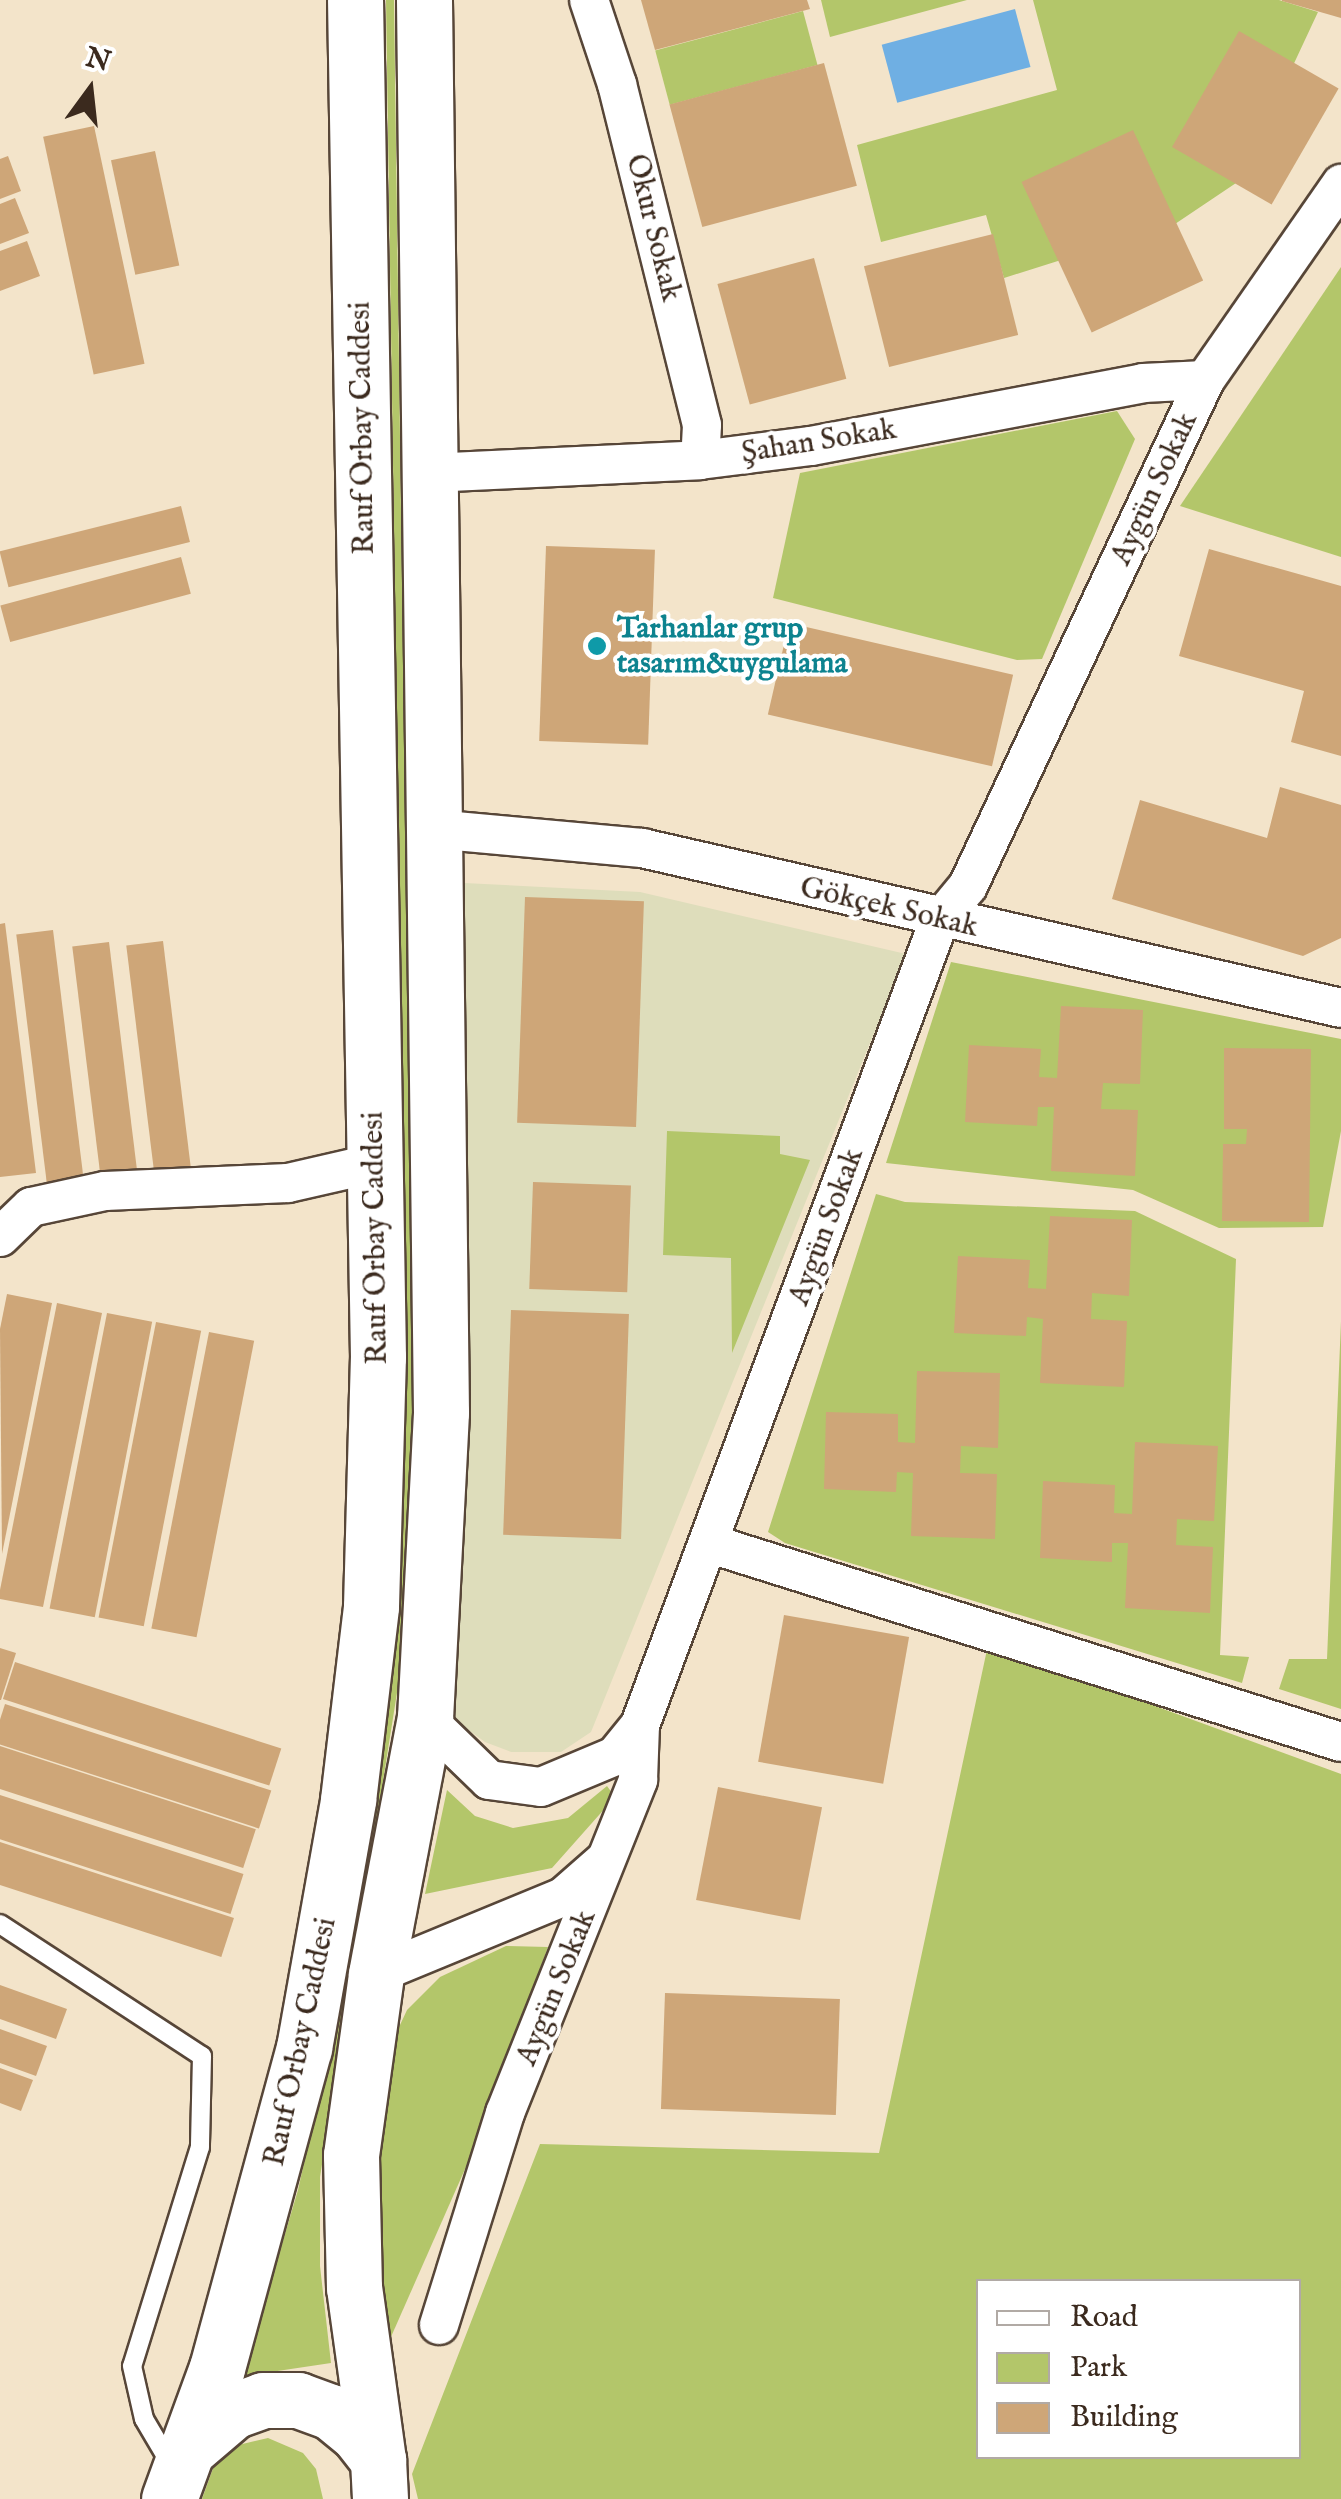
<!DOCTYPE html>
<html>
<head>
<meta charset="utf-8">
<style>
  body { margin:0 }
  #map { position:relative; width:1341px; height:2499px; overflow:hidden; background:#f3e4ca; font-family:"IM FELL English",serif }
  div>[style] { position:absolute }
  .built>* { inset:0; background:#deddbb }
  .green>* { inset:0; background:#b3c66a; transform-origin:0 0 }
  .water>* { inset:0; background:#6fafe3; transform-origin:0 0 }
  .building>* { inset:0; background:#cea678; transform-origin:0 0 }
  .roads { filter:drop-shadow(2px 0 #574638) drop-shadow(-2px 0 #574638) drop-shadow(0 2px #574638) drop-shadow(0 -2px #574638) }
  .service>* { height:18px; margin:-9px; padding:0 9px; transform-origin:9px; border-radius:9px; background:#fff }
  .minor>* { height:38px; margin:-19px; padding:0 19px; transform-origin:19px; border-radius:19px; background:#fff }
  .primary>* { height:55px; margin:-27.5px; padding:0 27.5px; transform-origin:27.5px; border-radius:27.5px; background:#fff }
  .dots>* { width:28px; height:28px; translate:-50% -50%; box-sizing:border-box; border:5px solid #fff; border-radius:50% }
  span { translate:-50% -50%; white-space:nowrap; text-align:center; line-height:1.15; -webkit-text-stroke:8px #fff; paint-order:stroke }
  .street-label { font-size:30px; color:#3b2a1e }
  .culture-label { font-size:30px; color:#0d838f; font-weight:700 }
  .left { translate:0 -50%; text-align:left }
  .legend { position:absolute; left:976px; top:2279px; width:325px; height:180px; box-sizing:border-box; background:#fff; border:2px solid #b1aaa5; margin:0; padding:12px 18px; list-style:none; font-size:30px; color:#3b2a1e }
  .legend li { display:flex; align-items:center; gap:20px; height:50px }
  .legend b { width:50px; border:2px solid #b1aaa5 }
  .north { position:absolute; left:40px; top:40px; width:100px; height:100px; -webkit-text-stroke:8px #fff; paint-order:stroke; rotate:15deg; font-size:28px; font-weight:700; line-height:40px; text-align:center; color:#3b2a1e }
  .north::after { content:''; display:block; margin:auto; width:35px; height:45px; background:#3b2a1e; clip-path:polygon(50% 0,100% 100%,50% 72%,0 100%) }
</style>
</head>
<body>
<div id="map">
  <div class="built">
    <i style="clip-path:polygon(464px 883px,640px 892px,906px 954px,591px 1732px,561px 1752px,511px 1752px,485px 1742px,452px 1718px,440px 1682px)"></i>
  </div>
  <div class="green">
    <i style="clip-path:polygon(386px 0,394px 0,414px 1456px,400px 1674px,320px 2177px,320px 2266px,331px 2363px,243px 2376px,298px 2190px,333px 2033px,388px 1698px,403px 1535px,405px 1257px)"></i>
    <i style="clip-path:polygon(821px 0,967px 0,830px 37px)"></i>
    <i style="clip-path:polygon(1033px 0,1279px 0,1318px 12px,1239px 181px,1175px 224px,1004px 278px,986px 215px,881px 242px,857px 145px,1057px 90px)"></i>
    <i style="left:803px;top:11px;width:56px;height:153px;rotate:75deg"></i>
    <i style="clip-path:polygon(1341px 267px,1341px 557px,1180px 506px)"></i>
    <i style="clip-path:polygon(1117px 411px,1135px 439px,1042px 659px,1017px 660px,773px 598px,800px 473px)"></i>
    <i style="clip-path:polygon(951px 962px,1341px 1039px,1341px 1131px,1323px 1227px,1219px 1228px,1133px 1190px,886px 1163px)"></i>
    <i style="clip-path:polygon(667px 1131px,780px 1136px,780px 1154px,810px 1160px,732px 1353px,731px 1258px,663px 1255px)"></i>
    <i style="clip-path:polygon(876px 1194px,905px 1202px,1135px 1211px,1236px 1259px,1220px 1655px,1249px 1657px,1242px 1683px,785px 1543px,768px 1532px)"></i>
    <i style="clip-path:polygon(1341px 1321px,1341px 1709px,1279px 1689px,1289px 1659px,1327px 1659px)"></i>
    <i style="clip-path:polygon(evenodd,988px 1645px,1341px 1774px,1341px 2499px,418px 2499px,412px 2474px,540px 2144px,879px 2153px,988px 1645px,978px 2282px,1298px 2282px,1298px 2456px,978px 2456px,978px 2282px)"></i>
    <i style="clip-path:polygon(607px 1786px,615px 1797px,552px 1868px,425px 1894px,447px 1790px,475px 1816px,513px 1828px,568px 1818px)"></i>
    <i style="clip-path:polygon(506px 1946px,548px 1947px,469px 2160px,383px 2355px,378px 2148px,393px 2040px,407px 2010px,440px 1977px)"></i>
    <i style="clip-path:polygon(268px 2438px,303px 2453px,316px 2469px,323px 2499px,202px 2499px,216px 2460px,230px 2447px)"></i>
  </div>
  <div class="water">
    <i style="left:1015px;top:9px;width:60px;height:138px;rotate:75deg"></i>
  </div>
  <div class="building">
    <i style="clip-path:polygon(641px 0,807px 0,810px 9px,655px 50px)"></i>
    <i style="clip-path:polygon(1282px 0,1341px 0,1341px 18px,1282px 1px)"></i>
    <i style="left:1239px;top:31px;width:115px;height:134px;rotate:30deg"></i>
    <i style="left:824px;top:63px;width:127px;height:160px;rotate:75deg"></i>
    <i style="left:94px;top:126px;width:243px;height:52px;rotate:78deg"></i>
    <i style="left:1133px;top:130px;width:166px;height:123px;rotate:65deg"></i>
    <i style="left:155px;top:151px;width:117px;height:45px;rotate:78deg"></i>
    <i style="clip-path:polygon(8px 156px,21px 191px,0 199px,0 159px)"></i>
    <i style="clip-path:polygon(15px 198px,29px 233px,0 244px,0 204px)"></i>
    <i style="left:993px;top:234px;width:104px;height:133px;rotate:76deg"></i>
    <i style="clip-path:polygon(27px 241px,40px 276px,0 291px,0 251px)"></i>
    <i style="left:814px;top:258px;width:125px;height:100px;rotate:75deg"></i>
    <i style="left:181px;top:506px;width:37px;height:187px;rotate:76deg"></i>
    <i style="left:546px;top:546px;width:109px;height:195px;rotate:2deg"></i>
    <i style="clip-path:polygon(1209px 549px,1341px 586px,1341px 756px,1291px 742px,1304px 691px,1179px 656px)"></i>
    <i style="left:181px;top:557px;width:38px;height:187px;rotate:75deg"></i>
    <i style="left:789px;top:623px;width:230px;height:94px;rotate:13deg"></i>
    <i style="clip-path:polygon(1280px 787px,1341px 805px,1341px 938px,1303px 956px,1112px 899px,1140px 800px,1267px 838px)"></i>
    <i style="left:525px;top:897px;width:119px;height:226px;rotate:2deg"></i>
    <i style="clip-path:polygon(5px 923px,36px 1173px,0 1177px,0 924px)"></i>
    <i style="left:53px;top:930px;width:252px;height:37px;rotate:83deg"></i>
    <i style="left:163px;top:941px;width:234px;height:37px;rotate:83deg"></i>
    <i style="left:109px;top:942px;width:233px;height:37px;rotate:83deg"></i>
    <i style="clip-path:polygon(1061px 1006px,1143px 1010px,1140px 1084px,1103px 1083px,1101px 1109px,1138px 1110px,1135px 1176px,1051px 1171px,1054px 1107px,1038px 1107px,1037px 1126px,965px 1122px,969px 1045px,1041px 1049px,1039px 1077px,1057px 1078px)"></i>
    <i style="clip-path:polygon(1224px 1048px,1311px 1049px,1309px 1222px,1222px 1221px,1223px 1144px,1246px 1144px,1247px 1129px,1224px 1129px)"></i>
    <i style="left:533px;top:1182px;width:98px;height:107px;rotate:2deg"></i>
    <i style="clip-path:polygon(1050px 1216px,1132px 1220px,1129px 1296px,1092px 1293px,1091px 1319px,1127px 1321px,1124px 1387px,1040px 1383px,1043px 1319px,1027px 1317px,1026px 1336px,954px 1333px,958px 1256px,1030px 1260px,1028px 1288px,1046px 1289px)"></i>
    <i style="clip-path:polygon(7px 1294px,52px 1303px,2px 1554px,0 1329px)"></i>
    <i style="clip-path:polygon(57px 1303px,102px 1313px,43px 1607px,0 1599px,0 1590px)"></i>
    <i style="left:511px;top:1310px;width:118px;height:225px;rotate:2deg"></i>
    <i style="left:107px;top:1313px;width:46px;height:301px;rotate:11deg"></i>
    <i style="left:156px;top:1322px;width:46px;height:301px;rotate:11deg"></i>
    <i style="left:209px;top:1332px;width:46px;height:302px;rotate:11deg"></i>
    <i style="clip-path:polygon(917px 1371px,1000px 1373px,998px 1448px,961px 1446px,960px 1473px,997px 1474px,995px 1539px,911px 1536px,913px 1473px,897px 1472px,896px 1492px,824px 1489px,826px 1412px,898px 1414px,898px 1442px,915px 1443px)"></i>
    <i style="clip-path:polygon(1135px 1442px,1218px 1446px,1214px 1521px,1177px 1519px,1176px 1545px,1213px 1547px,1210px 1613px,1125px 1608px,1128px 1543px,1112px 1543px,1112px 1562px,1040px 1558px,1043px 1481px,1115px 1485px,1114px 1513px,1132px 1514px)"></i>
    <i style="left:784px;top:1615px;width:127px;height:149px;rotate:10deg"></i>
    <i style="clip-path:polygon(0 1648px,16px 1653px,1px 1700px,0 1700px)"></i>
    <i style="left:15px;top:1662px;width:280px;height:39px;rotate:18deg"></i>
    <i style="left:5px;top:1704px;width:280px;height:40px;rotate:18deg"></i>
    <i style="left:0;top:1746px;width:269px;height:41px;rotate:18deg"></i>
    <i style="left:718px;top:1787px;width:106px;height:115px;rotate:11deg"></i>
    <i style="left:0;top:1795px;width:256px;height:42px;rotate:18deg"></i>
    <i style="left:0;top:1842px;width:246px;height:41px;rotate:18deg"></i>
    <i style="clip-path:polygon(0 1985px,67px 2009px,56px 2039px,0 2019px)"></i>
    <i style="left:665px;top:1993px;width:175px;height:116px;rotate:2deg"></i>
    <i style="clip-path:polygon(0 2029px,47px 2046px,36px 2076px,0 2063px)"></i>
    <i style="clip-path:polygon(0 2068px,33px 2080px,21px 2111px,0 2103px)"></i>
  </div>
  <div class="roads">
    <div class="service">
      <i style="left:0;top:1924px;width:241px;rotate:33.2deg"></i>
      <i style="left:202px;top:2056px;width:91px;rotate:91.3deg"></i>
      <i style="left:200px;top:2147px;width:229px;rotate:107.2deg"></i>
      <i style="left:132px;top:2366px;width:54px;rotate:77.2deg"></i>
      <i style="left:144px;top:2419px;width:57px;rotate:59.4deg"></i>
    </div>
    <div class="minor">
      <i style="left:589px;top:0;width:89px;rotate:71.6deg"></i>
      <i style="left:617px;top:84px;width:351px;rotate:76deg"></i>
      <i style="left:702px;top:425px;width:35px;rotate:93deg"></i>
      <i style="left:429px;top:473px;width:271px;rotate:-2.7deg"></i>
      <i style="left:700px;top:460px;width:112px;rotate:-7.2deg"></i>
      <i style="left:811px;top:446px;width:338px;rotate:-10.7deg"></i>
      <i style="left:1143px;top:383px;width:62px;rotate:-2.8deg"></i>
      <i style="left:433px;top:829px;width:210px;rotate:5.2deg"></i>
      <i style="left:642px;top:848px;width:717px;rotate:12.89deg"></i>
      <i style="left:0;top:1237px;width:43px;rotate:-44.1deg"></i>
      <i style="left:31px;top:1207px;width:76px;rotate:-12.2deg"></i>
      <i style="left:105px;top:1191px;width:183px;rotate:-2.5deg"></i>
      <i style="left:288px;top:1183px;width:89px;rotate:-12.9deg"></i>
      <i style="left:711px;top:1544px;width:660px;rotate:17.45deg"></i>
      <i style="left:425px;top:1718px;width:89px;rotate:44.1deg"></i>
      <i style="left:489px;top:1780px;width:52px;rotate:7.7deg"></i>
      <i style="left:541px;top:1787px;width:80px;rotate:-22.7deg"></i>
      <i style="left:615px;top:1756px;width:40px;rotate:-51deg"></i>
      <i style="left:376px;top:1974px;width:202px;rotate:-22.4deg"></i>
      <i style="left:563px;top:1897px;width:55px;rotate:-41.3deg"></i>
      <i style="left:439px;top:2325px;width:222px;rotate:-72.7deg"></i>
      <i style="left:505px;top:2113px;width:359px;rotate:-68.2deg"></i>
      <i style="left:638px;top:1780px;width:55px;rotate:-87.9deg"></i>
      <i style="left:640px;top:1725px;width:858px;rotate:-69.6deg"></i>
      <i style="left:939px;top:921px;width:45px;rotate:-50.4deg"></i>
      <i style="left:968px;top:886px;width:559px;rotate:-64.9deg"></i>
      <i style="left:1205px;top:380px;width:239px;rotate:-55.2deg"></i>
    </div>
    <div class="primary">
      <i style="left:186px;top:2451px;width:62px;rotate:-40.4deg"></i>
      <i style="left:233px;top:2411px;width:32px;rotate:-20deg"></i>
      <i style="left:263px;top:2400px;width:35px"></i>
      <i style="left:298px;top:2400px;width:35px;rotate:20deg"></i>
      <i style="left:331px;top:2412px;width:35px;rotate:39deg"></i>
      <i style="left:358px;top:2434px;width:33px;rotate:52deg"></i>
      <i style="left:378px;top:2460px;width:39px;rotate:87deg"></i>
      <i style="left:378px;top:2460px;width:174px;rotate:-97.9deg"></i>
      <i style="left:354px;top:2288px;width:133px;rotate:-91.3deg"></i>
      <i style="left:351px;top:2155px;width:183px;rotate:-82.1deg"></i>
      <i style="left:376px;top:1974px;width:261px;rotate:-79.2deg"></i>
      <i style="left:425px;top:1718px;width:306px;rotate:-87deg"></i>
      <i style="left:441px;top:1412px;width:1412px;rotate:-90.69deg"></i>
      <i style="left:169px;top:2499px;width:140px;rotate:-69.9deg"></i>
      <i style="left:217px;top:2368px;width:332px;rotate:-74.8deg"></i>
      <i style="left:304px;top:2048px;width:252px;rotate:-79.9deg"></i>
      <i style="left:348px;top:1800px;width:195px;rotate:-83.2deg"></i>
      <i style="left:371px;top:1606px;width:249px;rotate:-88.4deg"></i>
      <i style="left:378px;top:1357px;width:1357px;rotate:-90.97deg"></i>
    </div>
  </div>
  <div class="dots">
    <i style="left:597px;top:646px;background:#0f9aa8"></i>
  </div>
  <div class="street-label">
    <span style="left:653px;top:228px;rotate:76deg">Okur Sokak</span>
    <span style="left:363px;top:428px;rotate:-91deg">Rauf Orbay Caddesi</span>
    <span style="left:819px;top:442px;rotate:-9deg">Şahan Sokak</span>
    <span style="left:1155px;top:489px;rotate:-65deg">Aygün Sokak</span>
    <span style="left:889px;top:908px;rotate:13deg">Gökçek Sokak</span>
    <span style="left:827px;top:1227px;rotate:-70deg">Aygün Sokak</span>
    <span style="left:376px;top:1238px;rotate:-91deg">Rauf Orbay Caddesi</span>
    <span style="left:557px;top:1988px;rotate:-68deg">Aygün Sokak</span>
    <span style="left:301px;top:2042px;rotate:-78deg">Rauf Orbay Caddesi</span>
  </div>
  <div class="culture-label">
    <span class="left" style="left:617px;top:646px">Tarhanlar grup<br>tasarım&amp;uygulama</span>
  </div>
  <ul class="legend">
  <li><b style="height:12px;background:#fff"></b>Road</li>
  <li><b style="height:28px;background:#b3c66a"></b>Park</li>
  <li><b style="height:28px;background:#cea678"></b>Building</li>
  </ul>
  <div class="north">N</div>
</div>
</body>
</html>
